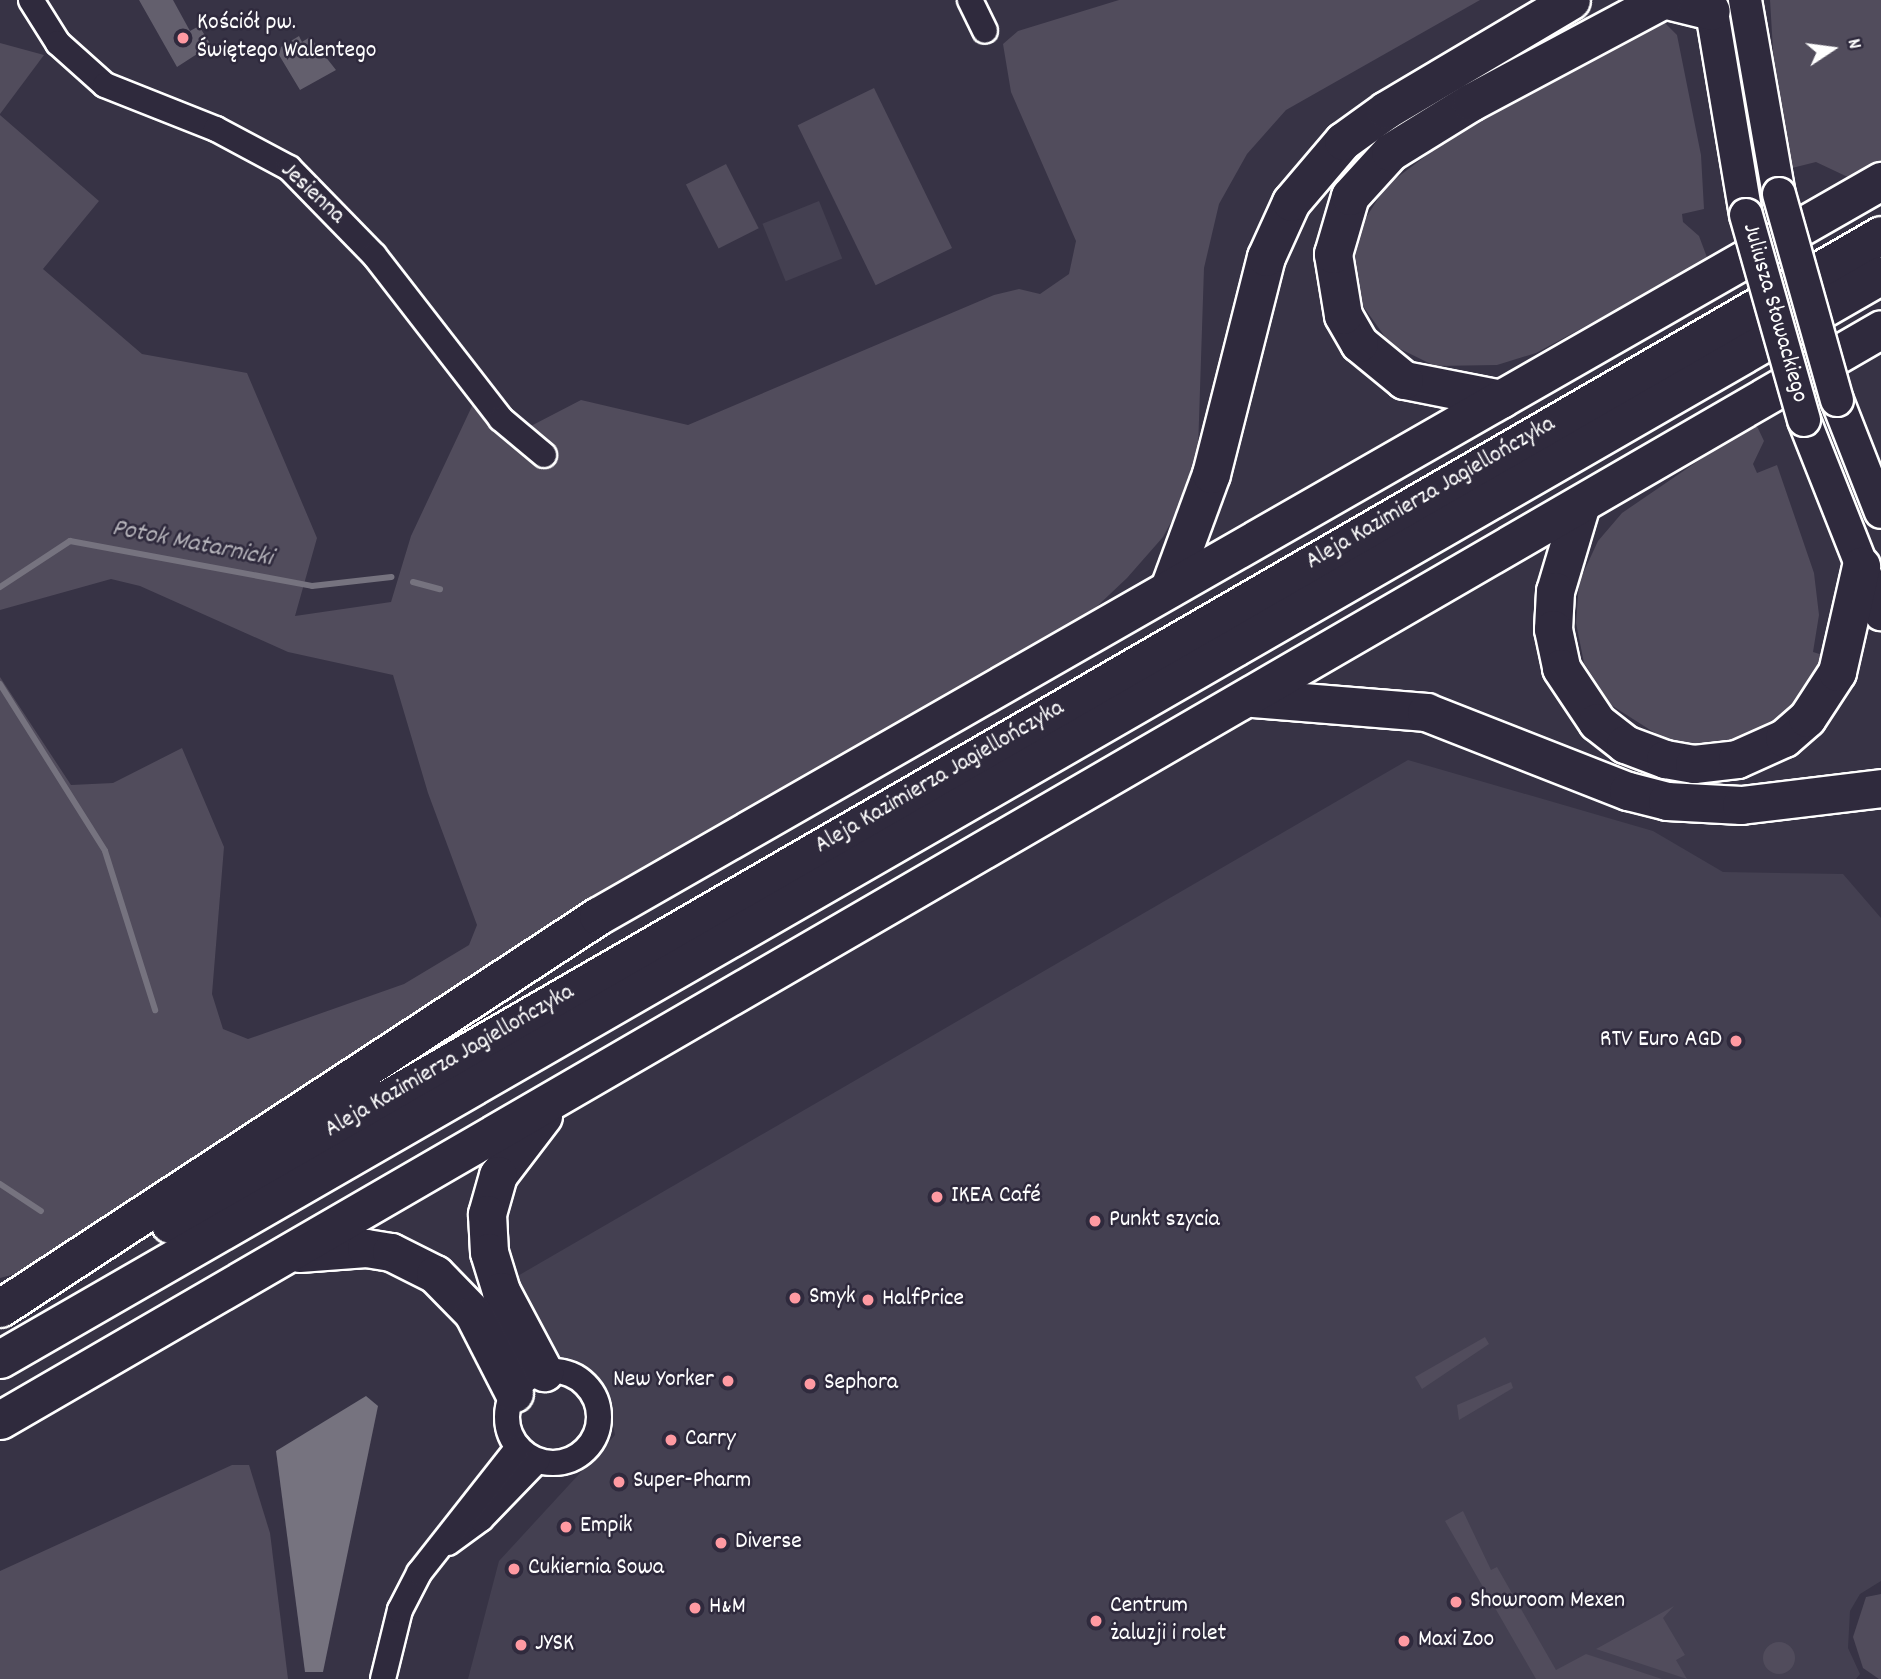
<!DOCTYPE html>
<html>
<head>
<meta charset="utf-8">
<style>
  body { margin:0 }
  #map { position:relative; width:1881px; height:1679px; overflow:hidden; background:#373345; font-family:Dekko,sans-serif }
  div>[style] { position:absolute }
  .built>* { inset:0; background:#444051; transform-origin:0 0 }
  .green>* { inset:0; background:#514c5c; transform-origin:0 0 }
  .round { border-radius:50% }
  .water>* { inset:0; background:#76737f }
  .stream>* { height:6px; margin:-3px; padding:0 3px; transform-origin:3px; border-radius:3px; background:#76737f }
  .building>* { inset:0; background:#635f6d }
  .roads { filter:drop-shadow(2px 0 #fff) drop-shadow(-2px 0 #fff) drop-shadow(0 2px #fff) drop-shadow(0 -2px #fff) }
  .minor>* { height:24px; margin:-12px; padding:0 12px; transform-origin:12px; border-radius:12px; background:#2f2a3d }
  .minor>.ring { margin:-12px; padding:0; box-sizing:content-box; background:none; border:24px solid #2f2a3d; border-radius:50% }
  .major>* { height:32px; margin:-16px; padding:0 16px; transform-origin:16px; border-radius:16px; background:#2f2a3d }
  .highway>* { height:37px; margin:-18.5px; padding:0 18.5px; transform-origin:18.5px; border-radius:18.5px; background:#2f2a3d }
  .bridges { filter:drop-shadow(2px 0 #fff) drop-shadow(-2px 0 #fff) drop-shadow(0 2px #fff) drop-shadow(0 -2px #fff) }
  .major-bridge>* { height:32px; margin:-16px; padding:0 16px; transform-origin:16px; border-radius:16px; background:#2f2a3d }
  .dots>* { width:19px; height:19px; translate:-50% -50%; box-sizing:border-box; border:4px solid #2f2a3d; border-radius:50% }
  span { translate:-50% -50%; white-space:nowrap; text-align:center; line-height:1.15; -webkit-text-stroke:5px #2f2a3d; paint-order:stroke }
  .poi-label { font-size:24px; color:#fff }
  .left { translate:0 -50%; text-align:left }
  .right { translate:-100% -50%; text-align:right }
  .street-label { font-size:24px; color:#fff }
  .water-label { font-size:26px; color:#b4b2b9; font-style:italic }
  .north { position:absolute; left:1797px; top:14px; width:70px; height:70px; -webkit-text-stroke:5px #2f2a3d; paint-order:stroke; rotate:77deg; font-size:19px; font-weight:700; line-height:28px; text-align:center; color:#fff }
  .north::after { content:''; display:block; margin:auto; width:24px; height:32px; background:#fff; clip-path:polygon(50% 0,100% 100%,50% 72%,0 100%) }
</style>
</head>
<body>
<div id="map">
  <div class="built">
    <i style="left:819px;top:201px;width:62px;height:61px;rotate:68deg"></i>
    <i style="clip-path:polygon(1408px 760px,1653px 831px,1723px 872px,1843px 874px,1881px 918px,1881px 1581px,1860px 1594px,1850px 1611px,1848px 1648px,1860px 1674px,1856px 1679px,468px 1679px,499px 1561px,615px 1435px,607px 1394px,587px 1372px,556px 1358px,509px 1281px)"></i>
  </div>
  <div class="green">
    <i style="clip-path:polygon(1119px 0,1480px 0,1286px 110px,1247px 154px,1219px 204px,1204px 268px,1198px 450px,1182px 502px,1163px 537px,1127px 578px,1091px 612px,595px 898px,38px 1268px,0 1278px,0 677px,71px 785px,113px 783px,182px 748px,224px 847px,212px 994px,223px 1029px,248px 1039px,404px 984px,469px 945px,477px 925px,428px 793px,393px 675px,288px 652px,140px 586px,111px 579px,0 610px,0 115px,99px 201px,43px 269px,142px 354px,247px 373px,317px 538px,295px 616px,391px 602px,411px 536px,473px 404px,527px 428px,581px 400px,688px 425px,994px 295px,1019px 289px,1040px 294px,1069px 274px,1076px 241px,1011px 92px,1003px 44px,1018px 31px)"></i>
    <i style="clip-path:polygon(1770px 0,1881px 0,1881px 162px,1852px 179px,1816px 162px,1792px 168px,1774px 67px)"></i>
    <i style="clip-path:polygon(1663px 8px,1664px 22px,1677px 35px,1701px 155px,1704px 209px,1682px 214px,1683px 222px,1699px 236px,1708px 260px,1536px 353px,1497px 365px,1435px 366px,1390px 344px,1363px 306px,1354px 258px,1362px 224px,1386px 186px,1448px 139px,1533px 90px,1600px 42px)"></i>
    <i style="clip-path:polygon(0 43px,44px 55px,0 114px)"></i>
    <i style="left:874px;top:88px;width:178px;height:85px;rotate:64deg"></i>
    <i style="left:726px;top:164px;width:72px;height:45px;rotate:63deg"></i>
    <i style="clip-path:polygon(1755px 422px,1764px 441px,1753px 464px,1757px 473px,1777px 465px,1814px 573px,1819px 615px,1813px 652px,1829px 657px,1801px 707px,1741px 746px,1661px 746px,1655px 733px,1611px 705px,1584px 663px,1576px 623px,1579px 582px,1598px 541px,1622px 513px)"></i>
    <i style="clip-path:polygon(1485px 1337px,1489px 1344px,1422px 1389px,1415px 1377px)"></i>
    <i style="clip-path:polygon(1511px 1382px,1513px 1388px,1459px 1420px,1457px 1405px)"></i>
    <i style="clip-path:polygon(232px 1465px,249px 1465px,270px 1533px,288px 1679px,0 1679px,0 1571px)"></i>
    <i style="clip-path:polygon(1463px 1511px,1491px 1570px,1497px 1567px,1556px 1670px,1586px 1654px,1662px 1679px,1536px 1679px,1445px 1521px)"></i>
    <i style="clip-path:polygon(1881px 1594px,1881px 1679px,1879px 1679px,1863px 1668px,1853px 1637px,1866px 1597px)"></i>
    <i style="clip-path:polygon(1674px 1606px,1663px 1618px,1685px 1655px,1676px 1660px,1687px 1679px,1596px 1649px)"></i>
    <i class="round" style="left:1763px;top:1642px;width:32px;height:32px"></i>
  </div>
  <div class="water">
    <i style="clip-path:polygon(366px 1396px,378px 1406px,323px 1672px,305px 1672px,276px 1451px)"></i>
  </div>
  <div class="stream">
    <i style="left:413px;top:582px;width:28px;rotate:15deg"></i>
    <i style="left:0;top:587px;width:84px;rotate:-33.3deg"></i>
    <i style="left:70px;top:541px;width:246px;rotate:10.5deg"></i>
    <i style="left:312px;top:586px;width:80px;rotate:-6.5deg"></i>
    <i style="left:0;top:684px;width:197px;rotate:57.8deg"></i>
    <i style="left:105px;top:851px;width:167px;rotate:72.5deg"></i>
    <i style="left:0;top:1184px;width:49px;rotate:33.4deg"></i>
  </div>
  <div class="building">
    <i style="clip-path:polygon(139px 0,173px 0,190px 31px,199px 26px,211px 45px,177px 67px)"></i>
    <i style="clip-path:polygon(299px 36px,302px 42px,310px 37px,336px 70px,300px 90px,279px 55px,281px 47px)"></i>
  </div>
  <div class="roads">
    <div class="minor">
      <i style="left:31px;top:0;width:51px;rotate:57.9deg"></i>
      <i style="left:58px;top:43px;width:63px;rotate:41.8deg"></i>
      <i style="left:105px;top:85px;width:119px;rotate:21.6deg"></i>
      <i style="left:216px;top:129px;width:83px;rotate:28.1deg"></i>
      <i style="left:289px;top:168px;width:122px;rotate:45.7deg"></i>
      <i style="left:374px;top:255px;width:207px;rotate:52.2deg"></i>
      <i style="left:501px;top:419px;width:56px;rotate:39.9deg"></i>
      <i style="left:970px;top:0;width:34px;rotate:64deg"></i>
      <i class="ring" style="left:507px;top:1371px;width:68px;height:68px"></i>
      <i style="left:448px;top:1543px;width:41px;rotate:-36deg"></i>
      <i style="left:481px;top:1519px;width:81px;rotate:-46deg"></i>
      <i style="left:383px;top:1679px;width:71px;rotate:-76.2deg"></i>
      <i style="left:400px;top:1610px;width:42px;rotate:-62.8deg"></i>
      <i style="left:419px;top:1573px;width:160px;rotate:-51.8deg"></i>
    </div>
    <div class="major">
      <i style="left:1710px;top:0;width:218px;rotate:80.5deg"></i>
      <i style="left:1745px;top:0;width:197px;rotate:80.1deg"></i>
      <i style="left:1837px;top:400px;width:120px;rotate:68.6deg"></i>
      <i style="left:1804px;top:420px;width:209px;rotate:68.4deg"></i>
    </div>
    <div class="highway">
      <i style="left:1667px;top:0;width:45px;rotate:14deg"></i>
      <i style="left:1501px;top:399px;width:99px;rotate:-168.9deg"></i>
      <i style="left:1404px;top:380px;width:58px;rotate:-140.6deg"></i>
      <i style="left:1359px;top:343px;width:32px;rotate:-120deg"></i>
      <i style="left:1343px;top:315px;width:62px;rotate:-99.3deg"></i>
      <i style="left:1333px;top:254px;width:60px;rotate:-73.7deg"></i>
      <i style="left:1350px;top:196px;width:59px;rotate:-47.7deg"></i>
      <i style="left:1390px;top:152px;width:95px;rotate:-31.7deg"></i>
      <i style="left:1471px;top:102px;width:217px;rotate:-28.1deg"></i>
      <i style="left:1581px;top:504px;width:91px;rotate:106.6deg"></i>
      <i style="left:1555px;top:591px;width:38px;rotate:93deg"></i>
      <i style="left:1553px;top:629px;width:40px;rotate:78deg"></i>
      <i style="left:1561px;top:668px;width:65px;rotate:56.3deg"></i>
      <i style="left:1597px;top:722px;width:36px;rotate:38deg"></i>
      <i style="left:1625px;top:744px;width:43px;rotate:20.6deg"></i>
      <i style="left:1665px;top:759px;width:29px;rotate:10deg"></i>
      <i style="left:1694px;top:764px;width:43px;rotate:-6.6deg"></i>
      <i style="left:1737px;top:759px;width:51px;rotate:-24.1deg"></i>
      <i style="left:1784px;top:738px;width:30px;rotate:-41deg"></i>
      <i style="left:1807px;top:718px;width:55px;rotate:-56.9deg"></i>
      <i style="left:1837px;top:672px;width:109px;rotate:-77.2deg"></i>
      <i style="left:1169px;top:588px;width:121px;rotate:-69.8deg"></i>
      <i style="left:1211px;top:474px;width:224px;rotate:-75.8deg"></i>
      <i style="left:1266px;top:257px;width:60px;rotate:-65.6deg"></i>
      <i style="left:1291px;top:202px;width:80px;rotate:-49.6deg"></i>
      <i style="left:1343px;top:141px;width:53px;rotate:-35.8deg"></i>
      <i style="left:1386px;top:110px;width:215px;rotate:-30.7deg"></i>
      <i style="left:1253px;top:698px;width:174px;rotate:4.6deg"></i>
      <i style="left:1426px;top:712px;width:217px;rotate:21.4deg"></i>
      <i style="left:1628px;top:791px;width:40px;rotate:14.4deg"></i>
      <i style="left:1667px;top:801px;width:74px;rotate:3.1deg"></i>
      <i style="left:1741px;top:805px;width:141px;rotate:-6.9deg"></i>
      <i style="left:543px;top:1116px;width:74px;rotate:127.3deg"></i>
      <i style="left:498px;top:1175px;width:41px;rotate:105.8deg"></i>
      <i style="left:487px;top:1214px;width:38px;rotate:87deg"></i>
      <i style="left:489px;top:1252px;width:41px;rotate:72.9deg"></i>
      <i style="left:501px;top:1291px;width:92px;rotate:62deg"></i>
      <i style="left:170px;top:1224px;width:1976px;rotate:-30.03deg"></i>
      <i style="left:299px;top:1253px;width:67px;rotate:-4.3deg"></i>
      <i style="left:366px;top:1248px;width:25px;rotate:9deg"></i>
      <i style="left:391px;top:1252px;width:49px;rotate:26.6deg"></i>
      <i style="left:435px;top:1274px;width:54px;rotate:45.7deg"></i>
      <i style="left:473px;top:1313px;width:90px;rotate:62.9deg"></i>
      <i style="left:0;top:1308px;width:715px;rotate:-33.25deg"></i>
      <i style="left:598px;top:916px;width:1479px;rotate:-29.81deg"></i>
      <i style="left:0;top:1359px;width:2171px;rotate:-29.95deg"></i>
      <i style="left:0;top:1420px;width:2174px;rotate:-30.11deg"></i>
    </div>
  </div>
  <div class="bridges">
    <div class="major-bridge">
      <i style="left:1779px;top:194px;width:214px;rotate:74.3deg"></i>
      <i style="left:1746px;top:215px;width:213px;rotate:74.2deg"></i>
    </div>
  </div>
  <div class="dots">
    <i style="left:183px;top:38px;background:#ff9aa2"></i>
    <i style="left:1736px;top:1041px;background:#ff9aa2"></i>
    <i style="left:937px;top:1197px;background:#ff9aa2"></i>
    <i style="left:1095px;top:1221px;background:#ff9aa2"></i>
    <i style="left:795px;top:1298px;background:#ff9aa2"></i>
    <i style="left:868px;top:1300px;background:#ff9aa2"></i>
    <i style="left:728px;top:1381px;background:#ff9aa2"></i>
    <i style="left:810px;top:1384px;background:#ff9aa2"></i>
    <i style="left:671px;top:1440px;background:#ff9aa2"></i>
    <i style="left:619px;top:1482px;background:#ff9aa2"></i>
    <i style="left:566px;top:1527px;background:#ff9aa2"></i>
    <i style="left:721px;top:1543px;background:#ff9aa2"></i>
    <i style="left:514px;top:1569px;background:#ff9aa2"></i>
    <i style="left:1456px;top:1602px;background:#ff9aa2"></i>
    <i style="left:695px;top:1608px;background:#ff9aa2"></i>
    <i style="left:1096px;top:1621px;background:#ff9aa2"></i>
    <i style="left:1404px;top:1641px;background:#ff9aa2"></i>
    <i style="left:521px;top:1645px;background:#ff9aa2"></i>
  </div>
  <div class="poi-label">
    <span class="left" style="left:197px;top:38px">Kościół pw.<br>Świętego Walentego</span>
    <span class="right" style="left:1722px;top:1041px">RTV Euro AGD</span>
    <span class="left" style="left:951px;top:1197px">IKEA Café</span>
    <span class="left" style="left:1109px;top:1221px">Punkt szycia</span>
    <span class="left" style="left:809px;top:1298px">Smyk</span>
    <span class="left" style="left:882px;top:1300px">HalfPrice</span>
    <span class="right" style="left:714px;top:1381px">New Yorker</span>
    <span class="left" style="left:824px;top:1384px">Sephora</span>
    <span class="left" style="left:685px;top:1440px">Carry</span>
    <span class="left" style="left:633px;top:1482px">Super-Pharm</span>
    <span class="left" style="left:580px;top:1527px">Empik</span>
    <span class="left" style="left:735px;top:1543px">Diverse</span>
    <span class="left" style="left:528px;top:1569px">Cukiernia Sowa</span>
    <span class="left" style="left:1470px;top:1602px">Showroom Mexen</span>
    <span class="left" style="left:1110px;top:1621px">Centrum<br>żaluzji i rolet</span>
    <span class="left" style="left:709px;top:1608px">H&amp;M</span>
    <span class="left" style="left:1418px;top:1641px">Maxi Zoo</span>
    <span class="left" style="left:535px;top:1645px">JYSK</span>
  </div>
  <div class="street-label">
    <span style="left:312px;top:194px;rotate:43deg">Jesienna</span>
    <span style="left:1774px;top:313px;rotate:74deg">Juliusza Słowackiego</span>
    <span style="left:1431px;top:494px;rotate:-30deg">Aleja Kazimierza Jagiellończyka</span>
    <span style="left:940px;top:778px;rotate:-30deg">Aleja Kazimierza Jagiellończyka</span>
    <span style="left:450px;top:1062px;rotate:-30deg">Aleja Kazimierza Jagiellończyka</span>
  </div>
  <div class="water-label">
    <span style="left:192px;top:544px;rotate:11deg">Potok Matarnicki</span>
  </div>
  <div class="north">N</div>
</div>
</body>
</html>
